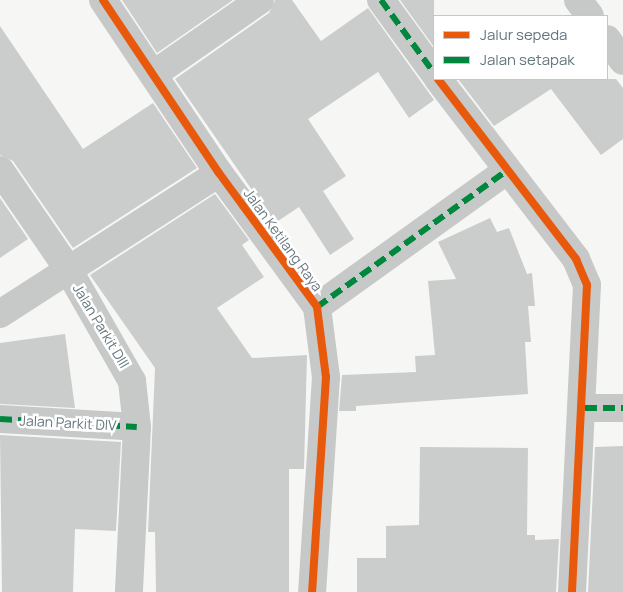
<!DOCTYPE html>
<html>
<head>
<meta charset="utf-8">
<style>
  body { margin:0 }
  #map { position:relative; width:623px; height:592px; overflow:hidden; background:#f6f6f5; font-family:Manrope,sans-serif }
  div>[style] { position:absolute }
  .building>* { inset:0; background:#cbcdcd }
  .minor>* { height:28px; margin:-14px; padding:0 14px; transform-origin:14px; border-radius:14px; background:#c7c9c9 }
  .quiet>* { height:6px; margin-top:-3px; transform-origin:0; background:repeating-linear-gradient(90deg,#00873e 0 12px,transparent 0 18px) }
  .cycleway>* { height:8px; margin:-4px; padding:0 4px; transform-origin:4px; border-radius:4px; background:#e8590c }
  span { translate:-50% -50%; white-space:nowrap; text-align:center; line-height:1.15; -webkit-text-stroke:5px #fff; paint-order:stroke }
  .street-label { font-size:14px; color:#64767d }
  .legend { position:absolute; left:433px; top:15px; width:175px; height:65px; box-sizing:border-box; background:#fff; border:1px solid #c1c8cb; margin:0; padding:6px 9px; list-style:none; font-size:15px; color:#64767d }
  .legend li { display:flex; align-items:center; gap:10px; height:25px }
  .legend b { width:25px; border:1px solid #c1c8cb }
</style>
</head>
<body>
<div id="map">
  <div class="building">
    <i style="clip-path:polygon(122px 0,233px 0,157px 53px)"></i>
    <i style="clip-path:polygon(275px 0,292px 0,321px 41px,368px 8px,434px 100px,409px 118px,378px 72px,308px 119px,346px 176px,323px 191px,354px 239px,330px 255px,299px 207px,275px 223px,175px 79px,269px 13px)"></i>
    <i style="clip-path:polygon(400px 0,434px 0,434px 47px)"></i>
    <i style="clip-path:polygon(0 26px,83px 149px,153px 103px,197px 168px,73px 248px,13px 161px,0 155px)"></i>
    <i style="clip-path:polygon(458px 79px,616px 79px,623px 88px,623px 139px,601px 155px,551px 89px,494px 126px)"></i>
    <i style="clip-path:polygon(215px 194px,249px 240px,242px 245px,264px 277px,217px 308px,252px 358px,307px 355px,304px 469px,289px 469px,289px 592px,156px 592px,155px 532px,148px 532px,155px 368px,90px 275px)"></i>
    <i style="clip-path:polygon(0 198px,28px 239px,0 258px)"></i>
    <i style="clip-path:polygon(490px 218px,497px 232px,509px 228px,527px 274px,532px 273px,535px 306px,528px 306px,531px 342px,525px 342px,528px 394px,356px 406px,356px 411px,339px 411px,342px 375px,416px 372px,415px 356px,435px 355px,428px 281px,456px 279px,438px 242px)"></i>
    <i style="clip-path:polygon(65px 334px,75px 408px,0 404px,0 343px)"></i>
    <i style="clip-path:polygon(0 435px,121px 442px,116px 531px,75px 529px,73px 592px,2px 592px)"></i>
    <i style="clip-path:polygon(623px 446px,623px 592px,588px 592px,595px 447px)"></i>
    <i style="clip-path:polygon(420px 447px,528px 448px,527px 535px,535px 535px,535px 540px,559px 539px,556px 592px,357px 592px,357px 558px,386px 558px,386px 526px,419px 525px)"></i>
  </div>
  <div class="minor">
    <i style="left:103px;top:0;width:208px;rotate:56.2deg"></i>
    <i style="left:219px;top:173px;width:166px;rotate:53.8deg"></i>
    <i style="left:317px;top:307px;width:71px;rotate:82.7deg"></i>
    <i style="left:326px;top:377px;width:215px;rotate:93.7deg"></i>
    <i style="left:381px;top:0;width:90px;rotate:54deg"></i>
    <i style="left:578px;top:0;width:20px;rotate:53deg"></i>
    <i style="left:607px;top:39px;width:27px;rotate:54deg"></i>
    <i style="left:154px;top:74px;width:129px;rotate:-34.9deg"></i>
    <i style="left:438px;top:79px;width:227px;rotate:52.5deg"></i>
    <i style="left:576px;top:259px;width:28px;rotate:67deg"></i>
    <i style="left:587px;top:285px;width:307px;rotate:92.8deg"></i>
    <i style="left:0;top:170px;width:120px;rotate:55.5deg"></i>
    <i style="left:68px;top:269px;width:129px;rotate:60.3deg"></i>
    <i style="left:132px;top:381px;width:46px;rotate:83.8deg"></i>
    <i style="left:137px;top:427px;width:165px;rotate:92.8deg"></i>
    <i style="left:317px;top:307px;width:233px;rotate:-35.7deg"></i>
    <i style="left:0;top:314px;width:260px;rotate:-32.8deg"></i>
    <i style="left:585px;top:408px;width:38px"></i>
    <i style="left:0;top:419px;width:137px;rotate:3.3deg"></i>
  </div>
  <div class="quiet">
    <i style="left:381px;top:0;width:90px;rotate:54deg"></i>
    <i style="left:317px;top:307px;width:233px;rotate:-35.7deg"></i>
    <i style="left:585px;top:408px;width:38px"></i>
    <i style="left:0;top:419px;width:137px;rotate:3.3deg"></i>
  </div>
  <div class="cycleway">
    <i style="left:103px;top:0;width:208px;rotate:56.2deg"></i>
    <i style="left:219px;top:173px;width:166px;rotate:53.8deg"></i>
    <i style="left:317px;top:307px;width:71px;rotate:82.7deg"></i>
    <i style="left:326px;top:377px;width:215px;rotate:93.7deg"></i>
    <i style="left:438px;top:79px;width:227px;rotate:52.5deg"></i>
    <i style="left:576px;top:259px;width:28px;rotate:67deg"></i>
    <i style="left:587px;top:285px;width:307px;rotate:92.8deg"></i>
  </div>
  <div class="street-label">
    <span style="left:283px;top:240px;rotate:54deg">Jalan Ketilang Raya</span>
    <span style="left:101px;top:326px;rotate:59deg">Jalan Parkit DIII</span>
    <span style="left:68px;top:423px;rotate:3deg">Jalan Parkit DIV</span>
  </div>
  <ul class="legend">
  <li><b style="height:6px;background:#e8590c"></b>Jalur sepeda</li>
  <li><b style="height:6px;background:#00873e"></b>Jalan setapak</li>
  </ul>
</div>
</body>
</html>
